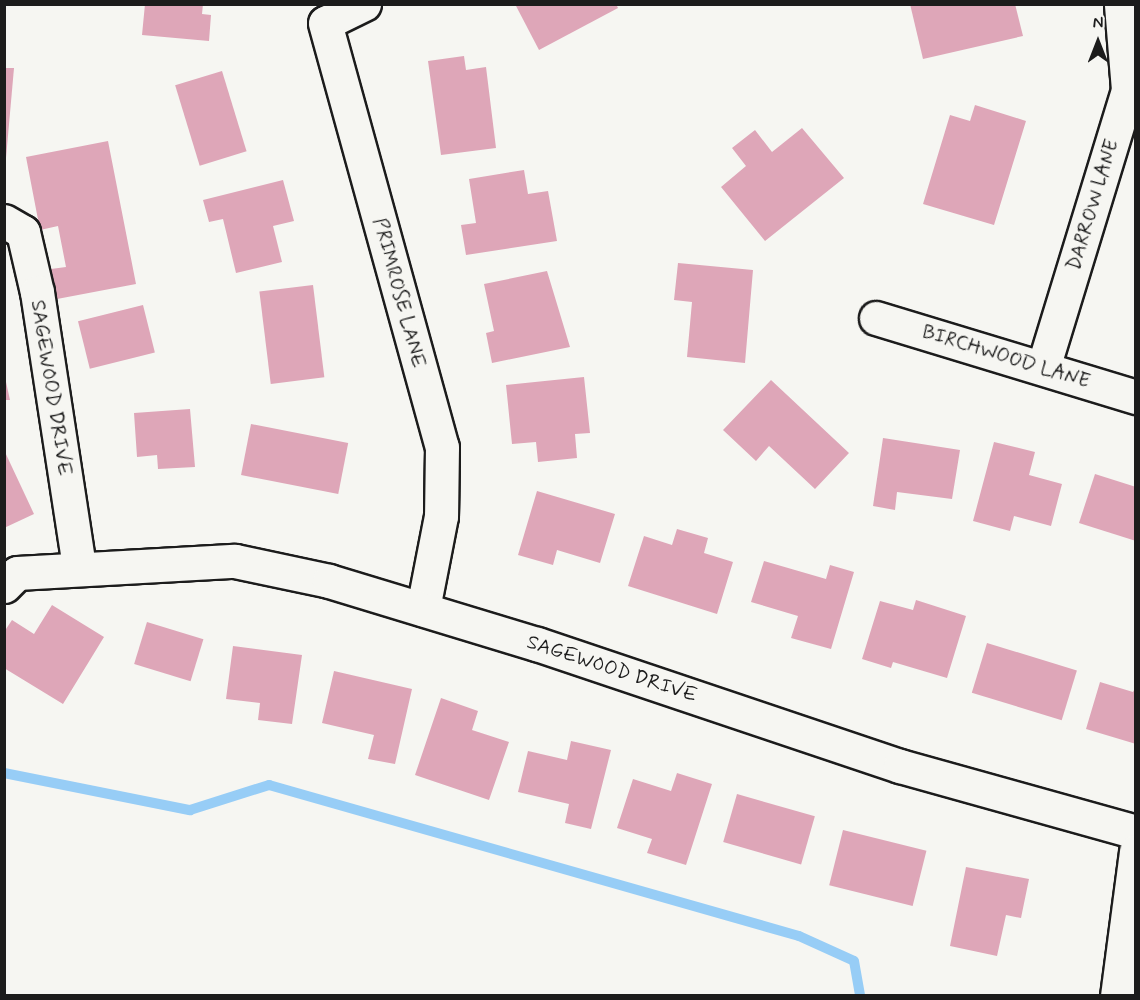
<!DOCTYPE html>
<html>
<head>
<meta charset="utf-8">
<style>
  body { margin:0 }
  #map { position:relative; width:1140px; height:1000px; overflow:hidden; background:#f6f6f2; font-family:Mynerve,sans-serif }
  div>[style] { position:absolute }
  .stream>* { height:10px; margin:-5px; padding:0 5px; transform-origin:5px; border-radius:5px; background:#97cdf6 }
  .building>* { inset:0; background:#dea6b8; transform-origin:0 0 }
  .roads { filter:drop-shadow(2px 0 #1c1c1c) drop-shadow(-2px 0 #1c1c1c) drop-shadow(0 2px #1c1c1c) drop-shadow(0 -2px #1c1c1c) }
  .minor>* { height:33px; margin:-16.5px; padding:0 16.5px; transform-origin:16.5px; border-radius:16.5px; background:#f6f6f2 }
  span { translate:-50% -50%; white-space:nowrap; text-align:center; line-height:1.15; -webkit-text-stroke:4.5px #f6f6f2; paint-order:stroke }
  .street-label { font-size:20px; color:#1c1c1c }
  .frame { position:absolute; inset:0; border:6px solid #1c1c1c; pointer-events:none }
  .north { position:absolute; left:1068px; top:12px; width:60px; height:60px; -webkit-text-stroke:4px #f6f6f2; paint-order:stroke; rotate:0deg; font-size:16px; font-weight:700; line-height:24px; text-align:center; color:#1c1c1c }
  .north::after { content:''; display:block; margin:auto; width:21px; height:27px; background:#1c1c1c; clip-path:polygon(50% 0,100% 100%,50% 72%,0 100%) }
</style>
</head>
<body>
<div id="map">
  <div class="stream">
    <i style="left:4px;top:773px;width:190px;rotate:11.3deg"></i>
    <i style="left:190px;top:810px;width:83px;rotate:-17.6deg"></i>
    <i style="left:269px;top:785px;width:551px;rotate:15.9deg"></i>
    <i style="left:799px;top:936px;width:60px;rotate:24.4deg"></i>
    <i style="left:854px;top:961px;width:36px;rotate:80deg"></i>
  </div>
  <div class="building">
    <i style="clip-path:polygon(145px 4px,203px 4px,202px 14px,211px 15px,209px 41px,142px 35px)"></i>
    <i style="clip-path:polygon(515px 4px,616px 4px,618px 8px,539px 50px)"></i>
    <i style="clip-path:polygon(910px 4px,1015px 4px,1023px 36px,923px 59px)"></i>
    <i style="clip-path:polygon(464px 56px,466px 70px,486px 67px,496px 148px,441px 155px,428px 61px)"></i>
    <i style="clip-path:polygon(4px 68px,14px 68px,6px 158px,4px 157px)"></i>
    <i style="left:222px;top:71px;width:84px;height:49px;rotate:73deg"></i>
    <i style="clip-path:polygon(975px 105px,1026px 121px,994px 225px,923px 204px,950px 115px,970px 121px)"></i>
    <i style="clip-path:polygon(802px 128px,844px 178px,765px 241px,721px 187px,746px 166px,732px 148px,755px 130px,772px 152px)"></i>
    <i style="clip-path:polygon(108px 141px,136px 284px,57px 299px,51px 269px,66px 267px,58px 226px,40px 230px,26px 157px)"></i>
    <i style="clip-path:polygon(524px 170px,528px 194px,548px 191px,557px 241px,466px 255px,461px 225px,476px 223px,469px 179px)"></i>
    <i style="clip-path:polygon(283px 180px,294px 221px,273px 226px,282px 262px,236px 273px,223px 219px,209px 222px,203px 200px)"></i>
    <i style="clip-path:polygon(678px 263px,753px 270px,745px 363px,687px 357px,692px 302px,674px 300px)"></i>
    <i style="clip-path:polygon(547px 271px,570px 347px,492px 363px,486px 333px,494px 331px,484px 284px)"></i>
    <i style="left:313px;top:285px;width:93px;height:54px;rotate:83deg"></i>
    <i style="left:143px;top:305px;width:49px;height:67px;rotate:76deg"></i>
    <i style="clip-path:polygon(4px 373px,10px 400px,4px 400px)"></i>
    <i style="clip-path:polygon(584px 377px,590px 433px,575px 434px,577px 458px,538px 462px,536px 442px,512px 444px,506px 385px)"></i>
    <i style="clip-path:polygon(771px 380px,849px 453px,815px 489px,769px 446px,756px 461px,723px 430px)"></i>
    <i style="clip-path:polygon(190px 409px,195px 467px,158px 469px,157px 455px,137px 457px,134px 413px)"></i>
    <i style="left:251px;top:424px;width:99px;height:52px;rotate:11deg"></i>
    <i style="clip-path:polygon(883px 438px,960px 450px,952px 499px,897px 492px,895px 510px,873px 506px)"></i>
    <i style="clip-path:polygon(994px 442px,1035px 452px,1029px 475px,1062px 484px,1051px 526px,1014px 516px,1010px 531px,973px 521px)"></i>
    <i style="clip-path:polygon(4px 450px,34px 514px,4px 528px)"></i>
    <i style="clip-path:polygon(1095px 474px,1136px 487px,1136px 541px,1079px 523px)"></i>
    <i style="clip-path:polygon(537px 491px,615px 514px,600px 563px,557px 550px,553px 565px,518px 555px)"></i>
    <i style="clip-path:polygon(677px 529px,708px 538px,704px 553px,733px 562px,717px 614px,628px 586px,644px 536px,672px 545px)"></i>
    <i style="clip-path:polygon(764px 561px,826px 579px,830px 565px,854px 572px,831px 649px,791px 638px,798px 616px,751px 602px)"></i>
    <i style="clip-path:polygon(916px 600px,966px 616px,947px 678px,893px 662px,891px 668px,862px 659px,880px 601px,913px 610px)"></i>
    <i style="clip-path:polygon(52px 605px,104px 637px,63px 704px,4px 668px,4px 632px,12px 620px,34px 634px)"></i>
    <i style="left:147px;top:622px;width:59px;height:44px;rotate:17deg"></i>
    <i style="left:987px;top:643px;width:94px;height:52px;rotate:17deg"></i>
    <i style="clip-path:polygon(233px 646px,302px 655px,292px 724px,258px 720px,260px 703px,226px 699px)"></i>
    <i style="clip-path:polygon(334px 671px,412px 689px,395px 764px,368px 759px,374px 735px,322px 723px)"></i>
    <i style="clip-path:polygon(1100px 682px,1133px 692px,1136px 686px,1136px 744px,1086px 729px)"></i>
    <i style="clip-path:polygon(441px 698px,478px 711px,472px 730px,509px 742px,489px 800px,415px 775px)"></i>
    <i style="clip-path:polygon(571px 741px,611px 750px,591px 829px,565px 823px,569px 804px,518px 792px,528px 751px,567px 760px)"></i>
    <i style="clip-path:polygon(677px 773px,712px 784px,686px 865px,647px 853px,652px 839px,617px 828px,633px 779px,671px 791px)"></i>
    <i style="left:737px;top:794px;width:81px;height:50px;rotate:16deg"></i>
    <i style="left:843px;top:830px;width:86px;height:57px;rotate:14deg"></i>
    <i style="clip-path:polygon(966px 867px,1029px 879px,1021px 918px,1006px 915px,997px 956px,950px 946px)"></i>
  </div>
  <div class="roads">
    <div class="minor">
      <i style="left:364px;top:4px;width:43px;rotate:154deg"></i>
      <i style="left:325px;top:23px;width:440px;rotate:74.6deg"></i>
      <i style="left:442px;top:447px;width:69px;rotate:90.8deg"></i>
      <i style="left:441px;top:516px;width:95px;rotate:101deg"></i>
      <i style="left:4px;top:221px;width:22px;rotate:30deg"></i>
      <i style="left:23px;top:232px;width:62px;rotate:76.9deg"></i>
      <i style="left:37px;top:292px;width:277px;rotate:81.3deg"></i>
      <i style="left:876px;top:318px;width:272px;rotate:16.9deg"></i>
      <i style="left:1043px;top:368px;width:291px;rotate:-73deg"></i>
      <i style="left:1128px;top:90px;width:86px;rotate:-94.7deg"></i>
      <i style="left:4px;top:586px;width:18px;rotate:-45deg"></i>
      <i style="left:17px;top:573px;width:218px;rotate:-3.2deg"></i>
      <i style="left:235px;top:561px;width:96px;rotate:12deg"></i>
      <i style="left:329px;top:581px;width:217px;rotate:16.9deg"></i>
      <i style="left:537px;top:644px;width:383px;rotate:18.6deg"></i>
      <i style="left:900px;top:766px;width:245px;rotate:15.6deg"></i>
      <i style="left:1117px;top:996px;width:146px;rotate:-82.5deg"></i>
    </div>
  </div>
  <div class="street-label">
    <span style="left:1093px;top:205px;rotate:-73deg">DARROW LANE</span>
    <span style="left:399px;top:293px;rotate:75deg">PRIMROSE LANE</span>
    <span style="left:1006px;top:357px;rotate:17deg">BIRCHWOOD LANE</span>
    <span style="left:51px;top:388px;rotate:81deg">SAGEWOOD DRIVE</span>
    <span style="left:612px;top:669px;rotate:18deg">SAGEWOOD DRIVE</span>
  </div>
  <div class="frame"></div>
  <div class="north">N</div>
</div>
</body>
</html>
